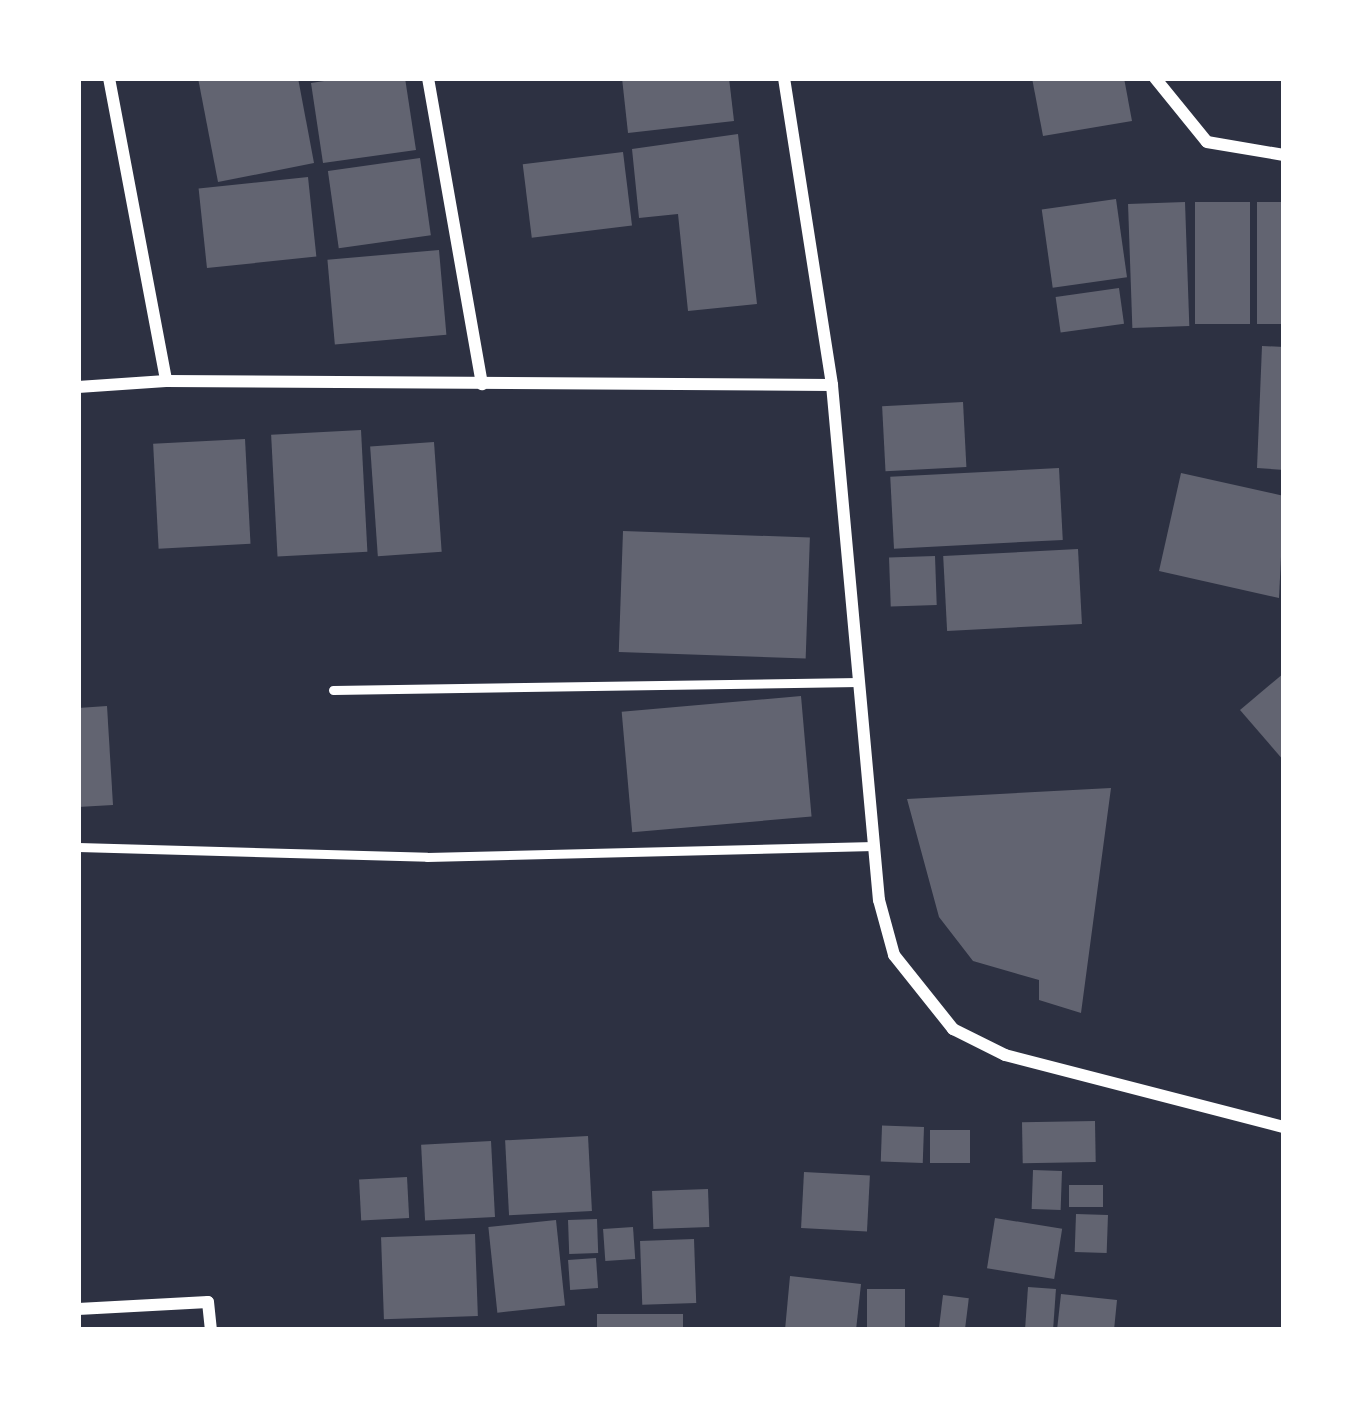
<!DOCTYPE html>
<html>
<head>
<meta charset="utf-8">
<style>
  body { margin:0 }
  #map { position:relative; width:1362px; height:1408px; overflow:hidden; background:#2d3142; font-family:"IBM Plex Sans",sans-serif }
  div>[style] { position:absolute }
  .building>* { inset:0; background:#626471; transform-origin:0 0 }
  .service>* { height:9px; margin:-4.5px; padding:0 4.5px; transform-origin:4.5px; border-radius:4.5px; background:#fff }
  .minor>* { height:12px; margin:-6px; padding:0 6px; transform-origin:6px; border-radius:6px; background:#fff }
  span { translate:-50% -50%; white-space:nowrap; text-align:center; line-height:1.15; -webkit-text-stroke:10px #fff; paint-order:stroke }
  .frame { position:absolute; inset:0; border:81px solid #fff; pointer-events:none }
</style>
</head>
<body>
<div id="map">
  <div class="building">
    <i style="clip-path:polygon(198px 78px,298px 78px,314px 163px,218px 182px)"></i>
    <i style="clip-path:polygon(344px 78px,405px 78px,416px 150px,323px 163px,311px 83px)"></i>
    <i style="clip-path:polygon(622px 78px,729px 78px,734px 121px,628px 133px)"></i>
    <i style="clip-path:polygon(1032px 78px,1124px 78px,1132px 121px,1043px 136px)"></i>
    <i style="clip-path:polygon(738px 134px,757px 304px,688px 311px,678px 214px,639px 218px,632px 149px)"></i>
    <i style="left:623px;top:152px;width:74px;height:101px;rotate:83deg"></i>
    <i style="left:420px;top:158px;width:78px;height:93px;rotate:82deg"></i>
    <i style="left:308px;top:177px;width:80px;height:110px;rotate:84deg"></i>
    <i style="left:1116px;top:199px;width:79px;height:75px;rotate:82deg"></i>
    <i style="left:1185px;top:202px;width:124px;height:57px;rotate:88deg"></i>
    <i style="left:1250px;top:202px;width:122px;height:55px;rotate:90deg"></i>
    <i style="left:1284px;top:202px;width:122px;height:27px;rotate:90deg"></i>
    <i style="left:439px;top:250px;width:85px;height:112px;rotate:85deg"></i>
    <i style="left:1119px;top:288px;width:36px;height:64px;rotate:82deg"></i>
    <i style="clip-path:polygon(1262px 346px,1284px 347px,1284px 470px,1257px 468px)"></i>
    <i style="left:963px;top:402px;width:65px;height:81px;rotate:87deg"></i>
    <i style="left:361px;top:430px;width:122px;height:90px;rotate:87deg"></i>
    <i style="left:245px;top:439px;width:105px;height:92px;rotate:87deg"></i>
    <i style="left:434px;top:442px;width:110px;height:64px;rotate:86deg"></i>
    <i style="left:1059px;top:468px;width:72px;height:169px;rotate:87deg"></i>
    <i style="clip-path:polygon(1181px 473px,1284px 496px,1279px 598px,1159px 571px)"></i>
    <i style="left:623px;top:531px;width:187px;height:121px;rotate:2deg"></i>
    <i style="left:1078px;top:549px;width:75px;height:135px;rotate:87deg"></i>
    <i style="left:935px;top:556px;width:49px;height:46px;rotate:88deg"></i>
    <i style="clip-path:polygon(1284px 673px,1284px 761px,1240px 710px)"></i>
    <i style="left:801px;top:696px;width:121px;height:180px;rotate:85deg"></i>
    <i style="clip-path:polygon(107px 706px,113px 805px,78px 807px,78px 708px)"></i>
    <i style="clip-path:polygon(1111px 788px,1081px 1013px,1039px 1000px,1039px 980px,973px 961px,939px 917px,907px 799px)"></i>
    <i style="left:1095px;top:1121px;width:41px;height:73px;rotate:89deg"></i>
    <i style="left:924px;top:1127px;width:36px;height:42px;rotate:92deg"></i>
    <i style="left:930px;top:1130px;width:40px;height:33px"></i>
    <i style="left:588px;top:1136px;width:75px;height:83px;rotate:87deg"></i>
    <i style="left:491px;top:1141px;width:76px;height:70px;rotate:87deg"></i>
    <i style="left:1033px;top:1170px;width:29px;height:39px;rotate:2deg"></i>
    <i style="left:804px;top:1172px;width:66px;height:56px;rotate:3deg"></i>
    <i style="left:407px;top:1177px;width:41px;height:48px;rotate:87deg"></i>
    <i style="left:1069px;top:1185px;width:34px;height:22px"></i>
    <i style="left:708px;top:1189px;width:38px;height:56px;rotate:88deg"></i>
    <i style="left:1076px;top:1214px;width:32px;height:38px;rotate:2deg"></i>
    <i style="left:995px;top:1218px;width:68px;height:51px;rotate:9deg"></i>
    <i style="left:597px;top:1219px;width:34px;height:29px;rotate:88deg"></i>
    <i style="left:556px;top:1220px;width:86px;height:68px;rotate:84deg"></i>
    <i style="left:633px;top:1227px;width:32px;height:30px;rotate:86deg"></i>
    <i style="left:475px;top:1234px;width:82px;height:94px;rotate:88deg"></i>
    <i style="left:694px;top:1239px;width:64px;height:54px;rotate:88deg"></i>
    <i style="left:596px;top:1258px;width:30px;height:28px;rotate:86deg"></i>
    <i style="clip-path:polygon(790px 1276px,861px 1284px,856px 1330px,785px 1330px)"></i>
    <i style="left:1028px;top:1287px;width:28px;height:43px;rotate:4deg"></i>
    <i style="left:905px;top:1289px;width:41px;height:38px;rotate:90deg"></i>
    <i style="clip-path:polygon(1061px 1294px,1117px 1300px,1114px 1330px,1057px 1330px)"></i>
    <i style="left:943px;top:1295px;width:26px;height:35px;rotate:7deg"></i>
    <i style="left:683px;top:1314px;width:16px;height:86px;rotate:90deg"></i>
  </div>
  <div class="service">
    <i style="left:333px;top:690px;width:526px;rotate:-0.87deg"></i>
    <i style="left:78px;top:847px;width:349px;rotate:1.6deg"></i>
    <i style="left:427px;top:857px;width:447px;rotate:-1.4deg"></i>
  </div>
  <div class="minor">
    <i style="left:109px;top:78px;width:308px;rotate:79.3deg"></i>
    <i style="left:428px;top:78px;width:311px;rotate:80deg"></i>
    <i style="left:784px;top:78px;width:311px;rotate:81.1deg"></i>
    <i style="left:832px;top:385px;width:517px;rotate:84.79deg"></i>
    <i style="left:879px;top:900px;width:57px;rotate:74.7deg"></i>
    <i style="left:894px;top:955px;width:95px;rotate:51.4deg"></i>
    <i style="left:953px;top:1029px;width:58px;rotate:26.6deg"></i>
    <i style="left:1005px;top:1055px;width:288px;rotate:14.5deg"></i>
    <i style="left:1155px;top:78px;width:82px;rotate:50.9deg"></i>
    <i style="left:1207px;top:142px;width:78px;rotate:9.6deg"></i>
    <i style="left:78px;top:387px;width:88px;rotate:-3.9deg"></i>
    <i style="left:166px;top:381px;width:666px;rotate:0.34deg"></i>
    <i style="left:78px;top:1309px;width:130px;rotate:-3.1deg"></i>
    <i style="left:208px;top:1302px;width:28px;rotate:84deg"></i>
  </div>
  <div class="frame"></div>
</div>
</body>
</html>
